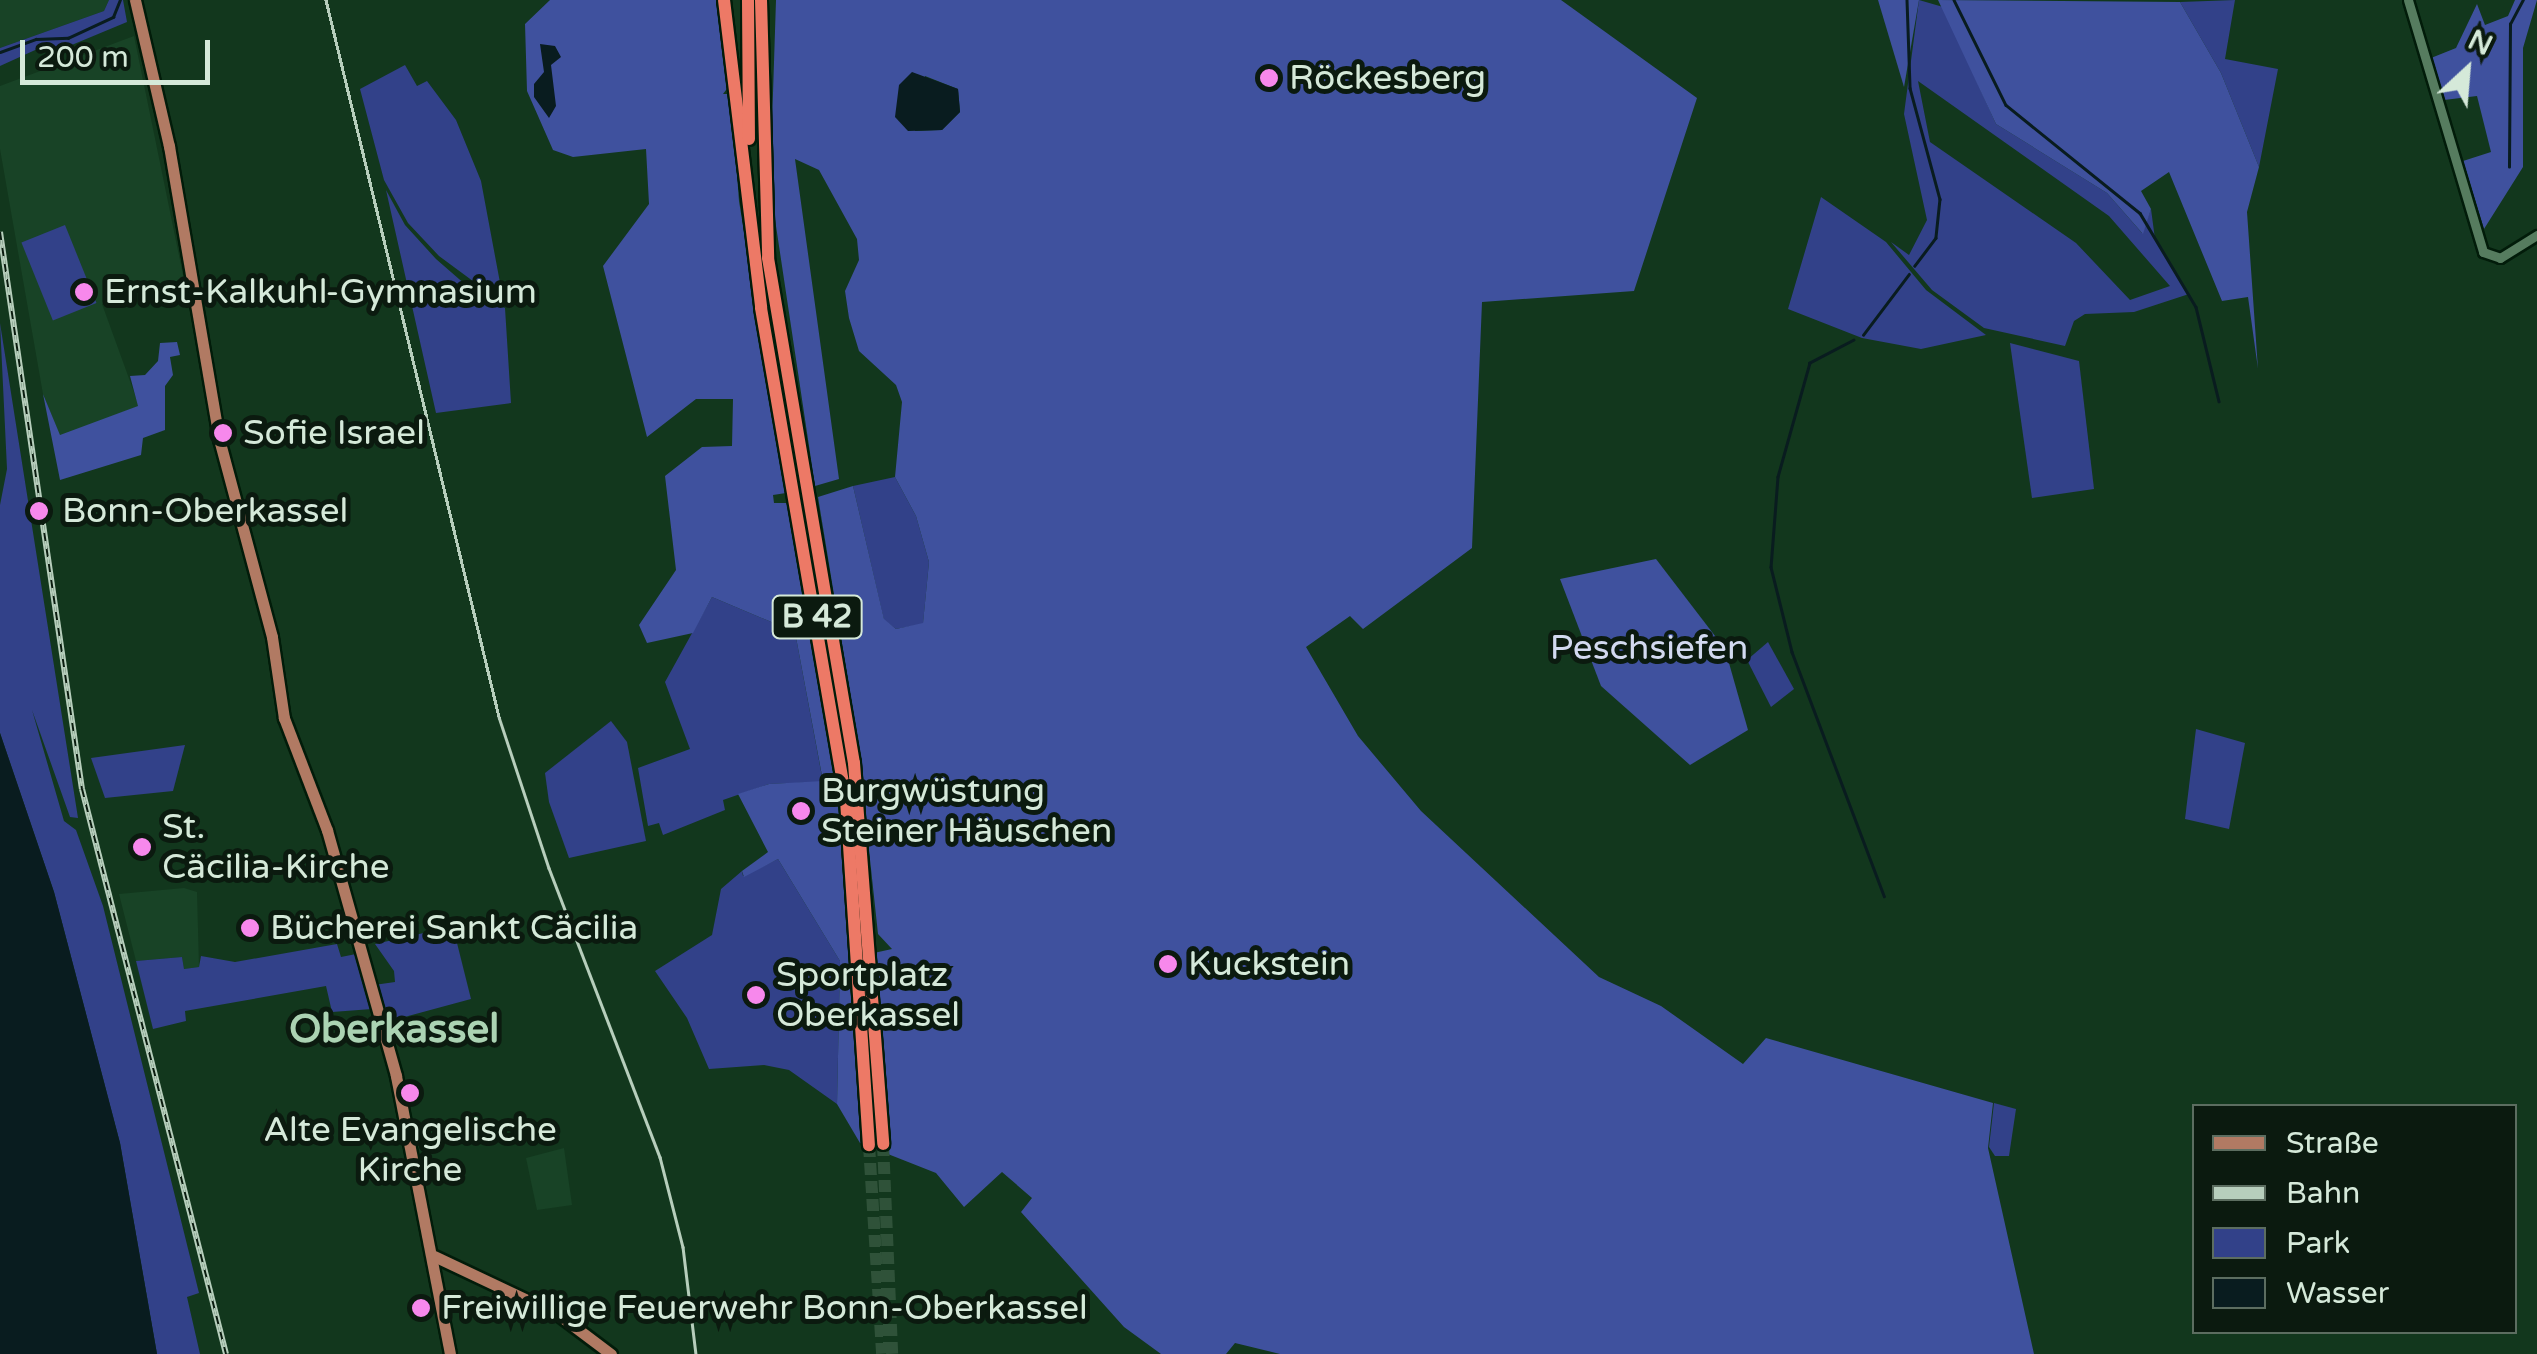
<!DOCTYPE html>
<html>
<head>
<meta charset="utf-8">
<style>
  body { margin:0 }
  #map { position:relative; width:2537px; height:1354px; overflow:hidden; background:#12371d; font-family:"Varela Round",sans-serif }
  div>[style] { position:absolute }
  .built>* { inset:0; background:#184326 }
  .green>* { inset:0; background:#324189; transform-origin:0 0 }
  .forest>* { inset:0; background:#3f519e }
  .water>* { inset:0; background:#091c1f }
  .stream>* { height:2.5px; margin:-1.25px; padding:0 1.25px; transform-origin:1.25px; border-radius:1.25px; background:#091c1f }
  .highway-tunnel>* { height:12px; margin-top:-6px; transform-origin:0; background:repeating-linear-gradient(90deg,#2f5239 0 12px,transparent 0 18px) }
  .roads { filter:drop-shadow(2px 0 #021c0a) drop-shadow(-2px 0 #021c0a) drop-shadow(0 2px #021c0a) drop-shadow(0 -2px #021c0a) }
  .minor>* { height:9px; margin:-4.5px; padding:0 4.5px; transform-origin:4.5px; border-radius:4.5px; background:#567c5f }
  .major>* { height:11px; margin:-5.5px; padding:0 5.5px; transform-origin:5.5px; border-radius:5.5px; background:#b17a63 }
  .highway>* { height:12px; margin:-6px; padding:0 6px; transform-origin:6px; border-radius:6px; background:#ed7966 }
  .tram>* { height:2.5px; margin:-1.25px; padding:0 1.25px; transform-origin:1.25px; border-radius:1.25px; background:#b7cebc }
  .rail>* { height:6px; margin-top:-3px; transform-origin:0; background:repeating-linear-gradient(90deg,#0b1a0f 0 8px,#b7cebc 0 16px); box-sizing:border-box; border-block:2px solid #b7cebc }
  .dots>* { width:28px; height:28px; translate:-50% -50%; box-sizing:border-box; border:5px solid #0b1a0f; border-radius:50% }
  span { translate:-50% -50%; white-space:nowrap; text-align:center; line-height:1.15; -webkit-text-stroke:10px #0b1a0f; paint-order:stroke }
  .shield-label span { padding:2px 8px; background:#0b1a0f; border:2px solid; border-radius:8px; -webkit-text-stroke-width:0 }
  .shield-label { font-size:32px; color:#d5e9d9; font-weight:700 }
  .poi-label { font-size:35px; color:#d5e9d9 }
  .left { translate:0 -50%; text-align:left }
  .park-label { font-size:35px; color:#d2d9ef }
  .quarter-label { font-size:40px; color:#abd3b3; font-weight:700 }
  .legend { position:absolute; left:2192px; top:1104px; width:325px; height:230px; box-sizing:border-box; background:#0b1a0f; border:2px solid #5c6d60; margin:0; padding:12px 18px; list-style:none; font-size:30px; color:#d5e9d9 }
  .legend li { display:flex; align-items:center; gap:20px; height:50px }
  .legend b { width:50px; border:2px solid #5c6d60 }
  .north { position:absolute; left:2417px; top:20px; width:100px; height:100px; -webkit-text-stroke:8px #0b1a0f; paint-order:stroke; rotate:26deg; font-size:28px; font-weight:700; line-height:40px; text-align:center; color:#d5e9d9 }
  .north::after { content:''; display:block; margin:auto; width:35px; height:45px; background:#d5e9d9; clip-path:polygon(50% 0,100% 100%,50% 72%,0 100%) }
  .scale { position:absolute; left:20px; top:40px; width:190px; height:45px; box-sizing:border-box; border:5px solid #d5e9d9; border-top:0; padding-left:12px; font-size:30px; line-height:35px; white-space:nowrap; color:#d5e9d9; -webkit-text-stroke:8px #0b1a0f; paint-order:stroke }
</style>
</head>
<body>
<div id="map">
  <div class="built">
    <i style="clip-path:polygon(0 0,109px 0,104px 11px,0 48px)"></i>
    <i style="clip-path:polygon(134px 36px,184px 280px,102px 304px,139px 406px,60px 436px,43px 394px,0 149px,0 86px)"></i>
    <i style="clip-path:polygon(184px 888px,197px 892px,199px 967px,184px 969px,182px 957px,136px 961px,119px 894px)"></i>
    <i style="clip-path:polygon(564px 1148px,572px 1205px,537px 1210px,526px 1158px)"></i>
  </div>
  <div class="green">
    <i style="clip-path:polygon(109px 0,123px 0,127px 22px,50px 54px,44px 46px,0 66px,0 48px,104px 11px)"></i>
    <i style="clip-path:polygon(evenodd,1919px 0,1943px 7px,1996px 124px,2107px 193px,2142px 233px,2151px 209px,2155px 239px,2189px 294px,2134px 312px,2085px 314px,2074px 321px,2065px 346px,1984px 328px,1932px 290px,1891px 242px,1909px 255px,1927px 220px,1904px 114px,1919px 0,1918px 81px,2109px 216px,2170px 286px,2130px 300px,2076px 243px,1930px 142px,1918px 81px)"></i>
    <i style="clip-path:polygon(2235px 0,2225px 59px,2278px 69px,2259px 167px,2221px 73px,2180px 2px)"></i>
    <i style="clip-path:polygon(405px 65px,417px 86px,427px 81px,456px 120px,481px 181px,504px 304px,439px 256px,408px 223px,384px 180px,360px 89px)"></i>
    <i style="clip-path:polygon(386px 190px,405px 225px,436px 259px,482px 299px,505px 308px,511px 403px,436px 413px)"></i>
    <i style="clip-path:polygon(1821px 197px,1886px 242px,1926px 290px,1986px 335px,1921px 349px,1862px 338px,1788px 309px)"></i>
    <i style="left:65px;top:225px;width:84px;height:47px;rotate:68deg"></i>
    <i style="clip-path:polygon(0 323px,78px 818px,70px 817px,32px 710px,64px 821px,76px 830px,103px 906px,199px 1293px,187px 1297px,200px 1354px,157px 1354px,120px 1143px,54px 892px,0 733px,0 505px,7px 469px)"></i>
    <i style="clip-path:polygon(2010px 343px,2079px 361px,2094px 489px,2032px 498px)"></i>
    <i style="clip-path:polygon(895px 477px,916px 516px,929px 562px,923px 624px,896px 629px,884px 620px,853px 486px)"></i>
    <i style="clip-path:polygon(712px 597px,795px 632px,823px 782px,769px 784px,723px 800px,725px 810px,663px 835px,659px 823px,648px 826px,638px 768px,690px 749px,665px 682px)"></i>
    <i style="clip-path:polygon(1768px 642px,1794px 689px,1771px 707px,1747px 660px)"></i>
    <i style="clip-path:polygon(611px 721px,627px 742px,646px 841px,569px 858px,549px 802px,545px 773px)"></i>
    <i style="clip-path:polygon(2196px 729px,2245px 743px,2229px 829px,2185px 819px)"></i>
    <i style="clip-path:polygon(185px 745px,173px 791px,105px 798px,91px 758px)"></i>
    <i style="clip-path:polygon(778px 859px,840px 961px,837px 1104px,789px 1070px,764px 1065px,709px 1069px,687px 1018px,655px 971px,712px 935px,721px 889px,742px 871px,743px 876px)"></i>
    <i style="clip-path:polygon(437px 930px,438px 937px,455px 935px,471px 999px,386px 1022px,374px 985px,395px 982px,394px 971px,375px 944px)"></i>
    <i style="clip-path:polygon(337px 944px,341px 957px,356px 954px,372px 1009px,332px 1012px,326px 986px,185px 1011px,186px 1021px,153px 1029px,136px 961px,182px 957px,184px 969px,199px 967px,201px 956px,235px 962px)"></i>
    <i style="clip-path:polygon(1994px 1103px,2016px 1109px,2009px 1156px,1995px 1156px,1989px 1147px)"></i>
  </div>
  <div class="forest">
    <i style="clip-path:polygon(evenodd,550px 0,716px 0,729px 86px,723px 94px,731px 94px,739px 201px,786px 493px,773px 495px,774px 503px,788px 503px,805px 585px,837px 778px,851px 958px,892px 949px,878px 934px,856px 729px,818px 497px,853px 486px,884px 619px,896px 629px,923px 623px,929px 562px,916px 516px,895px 477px,902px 402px,896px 385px,859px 351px,849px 318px,845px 291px,859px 260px,857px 239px,819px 170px,795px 159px,839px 479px,815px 486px,770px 186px,776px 0,1561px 0,1697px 98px,1634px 291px,1482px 302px,1472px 548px,1363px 629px,1350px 616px,1306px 647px,1358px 736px,1421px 811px,1599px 977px,1661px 1006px,1743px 1064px,1766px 1038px,1993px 1103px,1988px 1148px,2034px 1354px,1280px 1354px,1235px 1343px,1226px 1354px,1161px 1354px,1124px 1327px,1021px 1212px,1032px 1198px,1002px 1172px,964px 1207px,936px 1173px,860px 1143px,837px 1104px,840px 961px,778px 859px,744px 877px,742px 871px,768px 852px,738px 794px,769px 784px,823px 781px,795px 632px,712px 597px,693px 633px,647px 643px,639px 625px,676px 570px,665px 476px,702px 447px,732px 446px,733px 399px,696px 399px,647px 437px,603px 266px,649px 204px,646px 149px,573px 157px,553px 150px,527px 91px,525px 24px,550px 0,925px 76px,958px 89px,960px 112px,942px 130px,915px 131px,925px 76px)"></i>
    <i style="clip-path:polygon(1878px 0,1919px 0,1904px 87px)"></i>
    <i style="clip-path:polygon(1938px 0,2180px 2px,2221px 73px,2259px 167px,2247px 212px,2258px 369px,2248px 297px,2222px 301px,2169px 172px,2141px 191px,2151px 209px,2143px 234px,2107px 193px,1996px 124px)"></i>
    <i style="clip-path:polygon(2515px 0,2537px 0,2523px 48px,2523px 167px,2484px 229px,2463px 161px,2491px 152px,2477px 96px,2444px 100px,2431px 58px,2456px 48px,2477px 4px,2485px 25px,2508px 16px)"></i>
    <i style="clip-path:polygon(177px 342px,180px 355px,170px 357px,173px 375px,165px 386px,165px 430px,143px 438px,141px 455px,60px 480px,43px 394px,60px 435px,138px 406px,130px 376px,145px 375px,158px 361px,160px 343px)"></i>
    <i style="clip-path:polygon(1656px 559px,1725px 649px,1748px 730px,1690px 765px,1601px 686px,1560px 579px)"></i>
  </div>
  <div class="water">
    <i style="clip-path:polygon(540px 44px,555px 46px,561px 57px,551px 65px,556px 106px,549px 118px,534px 97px,534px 84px,544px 72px)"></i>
    <i style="clip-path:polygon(912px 72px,958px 89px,960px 112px,942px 130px,908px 131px,895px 117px,899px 85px)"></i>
    <i style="clip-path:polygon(0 733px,54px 892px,120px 1143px,157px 1354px,0 1354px)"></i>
  </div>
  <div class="stream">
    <i style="left:1907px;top:0;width:88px;rotate:88deg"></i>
    <i style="left:1910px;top:88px;width:115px;rotate:74.9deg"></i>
    <i style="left:1940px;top:199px;width:39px;rotate:96deg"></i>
    <i style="left:1936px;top:238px;width:35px;rotate:127deg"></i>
    <i style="left:1954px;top:0;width:117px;rotate:63.7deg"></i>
    <i style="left:2006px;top:105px;width:172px;rotate:38.9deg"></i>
    <i style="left:2140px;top:213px;width:109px;rotate:59.2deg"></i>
    <i style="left:2196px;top:307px;width:97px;rotate:76.3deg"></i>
    <i style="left:0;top:52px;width:38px;rotate:-20deg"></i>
    <i style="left:36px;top:39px;width:32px;rotate:-2deg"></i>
    <i style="left:68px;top:38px;width:50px;rotate:-25deg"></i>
    <i style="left:113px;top:17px;width:18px;rotate:-68deg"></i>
    <i style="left:2509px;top:167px;width:143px;rotate:-89.6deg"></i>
    <i style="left:2510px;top:24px;width:27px;rotate:-62deg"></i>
    <i style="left:1863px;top:335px;width:76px;rotate:-53deg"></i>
    <i style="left:1854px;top:340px;width:50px;rotate:152.4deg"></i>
    <i style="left:1810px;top:363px;width:118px;rotate:105.7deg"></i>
    <i style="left:1778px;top:477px;width:90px;rotate:94.4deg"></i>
    <i style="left:1771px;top:567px;width:88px;rotate:76.1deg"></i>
    <i style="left:1792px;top:652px;width:261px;rotate:69.3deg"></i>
  </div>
  <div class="highway-tunnel">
    <i style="left:883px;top:1144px;width:210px;rotate:87.5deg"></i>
    <i style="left:869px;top:1145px;width:209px;rotate:86.4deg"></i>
  </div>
  <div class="roads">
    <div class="minor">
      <i style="left:2408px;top:0;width:263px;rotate:73.4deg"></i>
      <i style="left:2483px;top:252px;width:18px;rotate:19deg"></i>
      <i style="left:2500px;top:258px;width:44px;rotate:-31.9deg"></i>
    </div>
    <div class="major">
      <i style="left:135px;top:0;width:150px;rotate:76.9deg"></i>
      <i style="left:169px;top:146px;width:297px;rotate:80.3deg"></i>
      <i style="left:219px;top:439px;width:205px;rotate:75deg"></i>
      <i style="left:272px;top:637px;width:82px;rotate:81.6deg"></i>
      <i style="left:284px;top:718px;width:120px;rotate:69deg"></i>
      <i style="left:327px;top:830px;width:255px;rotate:74.3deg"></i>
      <i style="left:396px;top:1076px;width:283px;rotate:79deg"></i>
      <i style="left:434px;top:1256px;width:138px;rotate:25.3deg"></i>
      <i style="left:559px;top:1315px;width:65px;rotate:36.9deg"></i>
    </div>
    <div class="highway">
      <i style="left:724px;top:0;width:310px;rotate:83.1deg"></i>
      <i style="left:761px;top:308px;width:499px;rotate:80.2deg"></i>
      <i style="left:846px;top:800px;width:346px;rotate:86.2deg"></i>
      <i style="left:748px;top:0;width:139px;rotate:89.6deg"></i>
      <i style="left:761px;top:0;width:258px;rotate:88.4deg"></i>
      <i style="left:768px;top:258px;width:512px;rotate:80.34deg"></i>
      <i style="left:854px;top:763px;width:382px;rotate:85.6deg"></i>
    </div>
  </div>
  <div class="tram">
    <i style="left:326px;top:0;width:738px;rotate:76.43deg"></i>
    <i style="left:499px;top:717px;width:159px;rotate:71.7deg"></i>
    <i style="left:549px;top:868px;width:310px;rotate:69deg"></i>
    <i style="left:660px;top:1157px;width:93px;rotate:75.7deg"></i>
    <i style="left:683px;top:1247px;width:108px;rotate:83.1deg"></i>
  </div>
  <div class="rail">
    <i style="left:0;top:232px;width:563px;rotate:81.63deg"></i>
    <i style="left:82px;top:789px;width:583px;rotate:75.7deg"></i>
  </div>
  <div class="dots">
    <i style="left:1269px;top:78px;background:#f788ec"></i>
    <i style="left:84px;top:292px;background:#f788ec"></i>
    <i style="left:223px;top:433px;background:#f788ec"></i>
    <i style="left:39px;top:511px;background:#f788ec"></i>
    <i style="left:801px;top:811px;background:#f788ec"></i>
    <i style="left:142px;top:847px;background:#f788ec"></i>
    <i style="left:250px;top:928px;background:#f788ec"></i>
    <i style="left:1168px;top:964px;background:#f788ec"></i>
    <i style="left:756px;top:995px;background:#f788ec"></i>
    <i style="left:410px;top:1093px;background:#f788ec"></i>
    <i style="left:421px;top:1308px;background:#f788ec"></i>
  </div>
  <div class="shield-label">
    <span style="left:817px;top:617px">B 42</span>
  </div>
  <div class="poi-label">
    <span class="left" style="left:1289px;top:78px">Röckesberg</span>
    <span class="left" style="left:104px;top:292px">Ernst-Kalkuhl-Gymnasium</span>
    <span class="left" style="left:243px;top:433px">Sofie Israel</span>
    <span class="left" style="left:62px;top:511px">Bonn-Oberkassel</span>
    <span class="left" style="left:821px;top:811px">Burgwüstung<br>Steiner Häuschen</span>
    <span class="left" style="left:162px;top:847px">St.<br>Cäcilia-Kirche</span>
    <span class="left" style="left:270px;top:928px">Bücherei Sankt Cäcilia</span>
    <span class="left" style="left:1188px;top:964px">Kuckstein</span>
    <span class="left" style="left:776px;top:995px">Sportplatz<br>Oberkassel</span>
    <span style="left:410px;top:1150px">Alte Evangelische<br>Kirche</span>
    <span class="left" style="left:441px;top:1308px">Freiwillige Feuerwehr Bonn-Oberkassel</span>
  </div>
  <div class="park-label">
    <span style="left:1649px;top:648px">Peschsiefen</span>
  </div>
  <div class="quarter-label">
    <span style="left:394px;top:1029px">Oberkassel</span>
  </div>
  <ul class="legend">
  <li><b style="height:12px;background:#b17a63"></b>Straße</li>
  <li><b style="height:12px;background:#b7cebc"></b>Bahn</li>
  <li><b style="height:28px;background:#324189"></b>Park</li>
  <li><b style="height:28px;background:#091c1f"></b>Wasser</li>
  </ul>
  <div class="north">N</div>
  <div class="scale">200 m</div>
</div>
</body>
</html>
